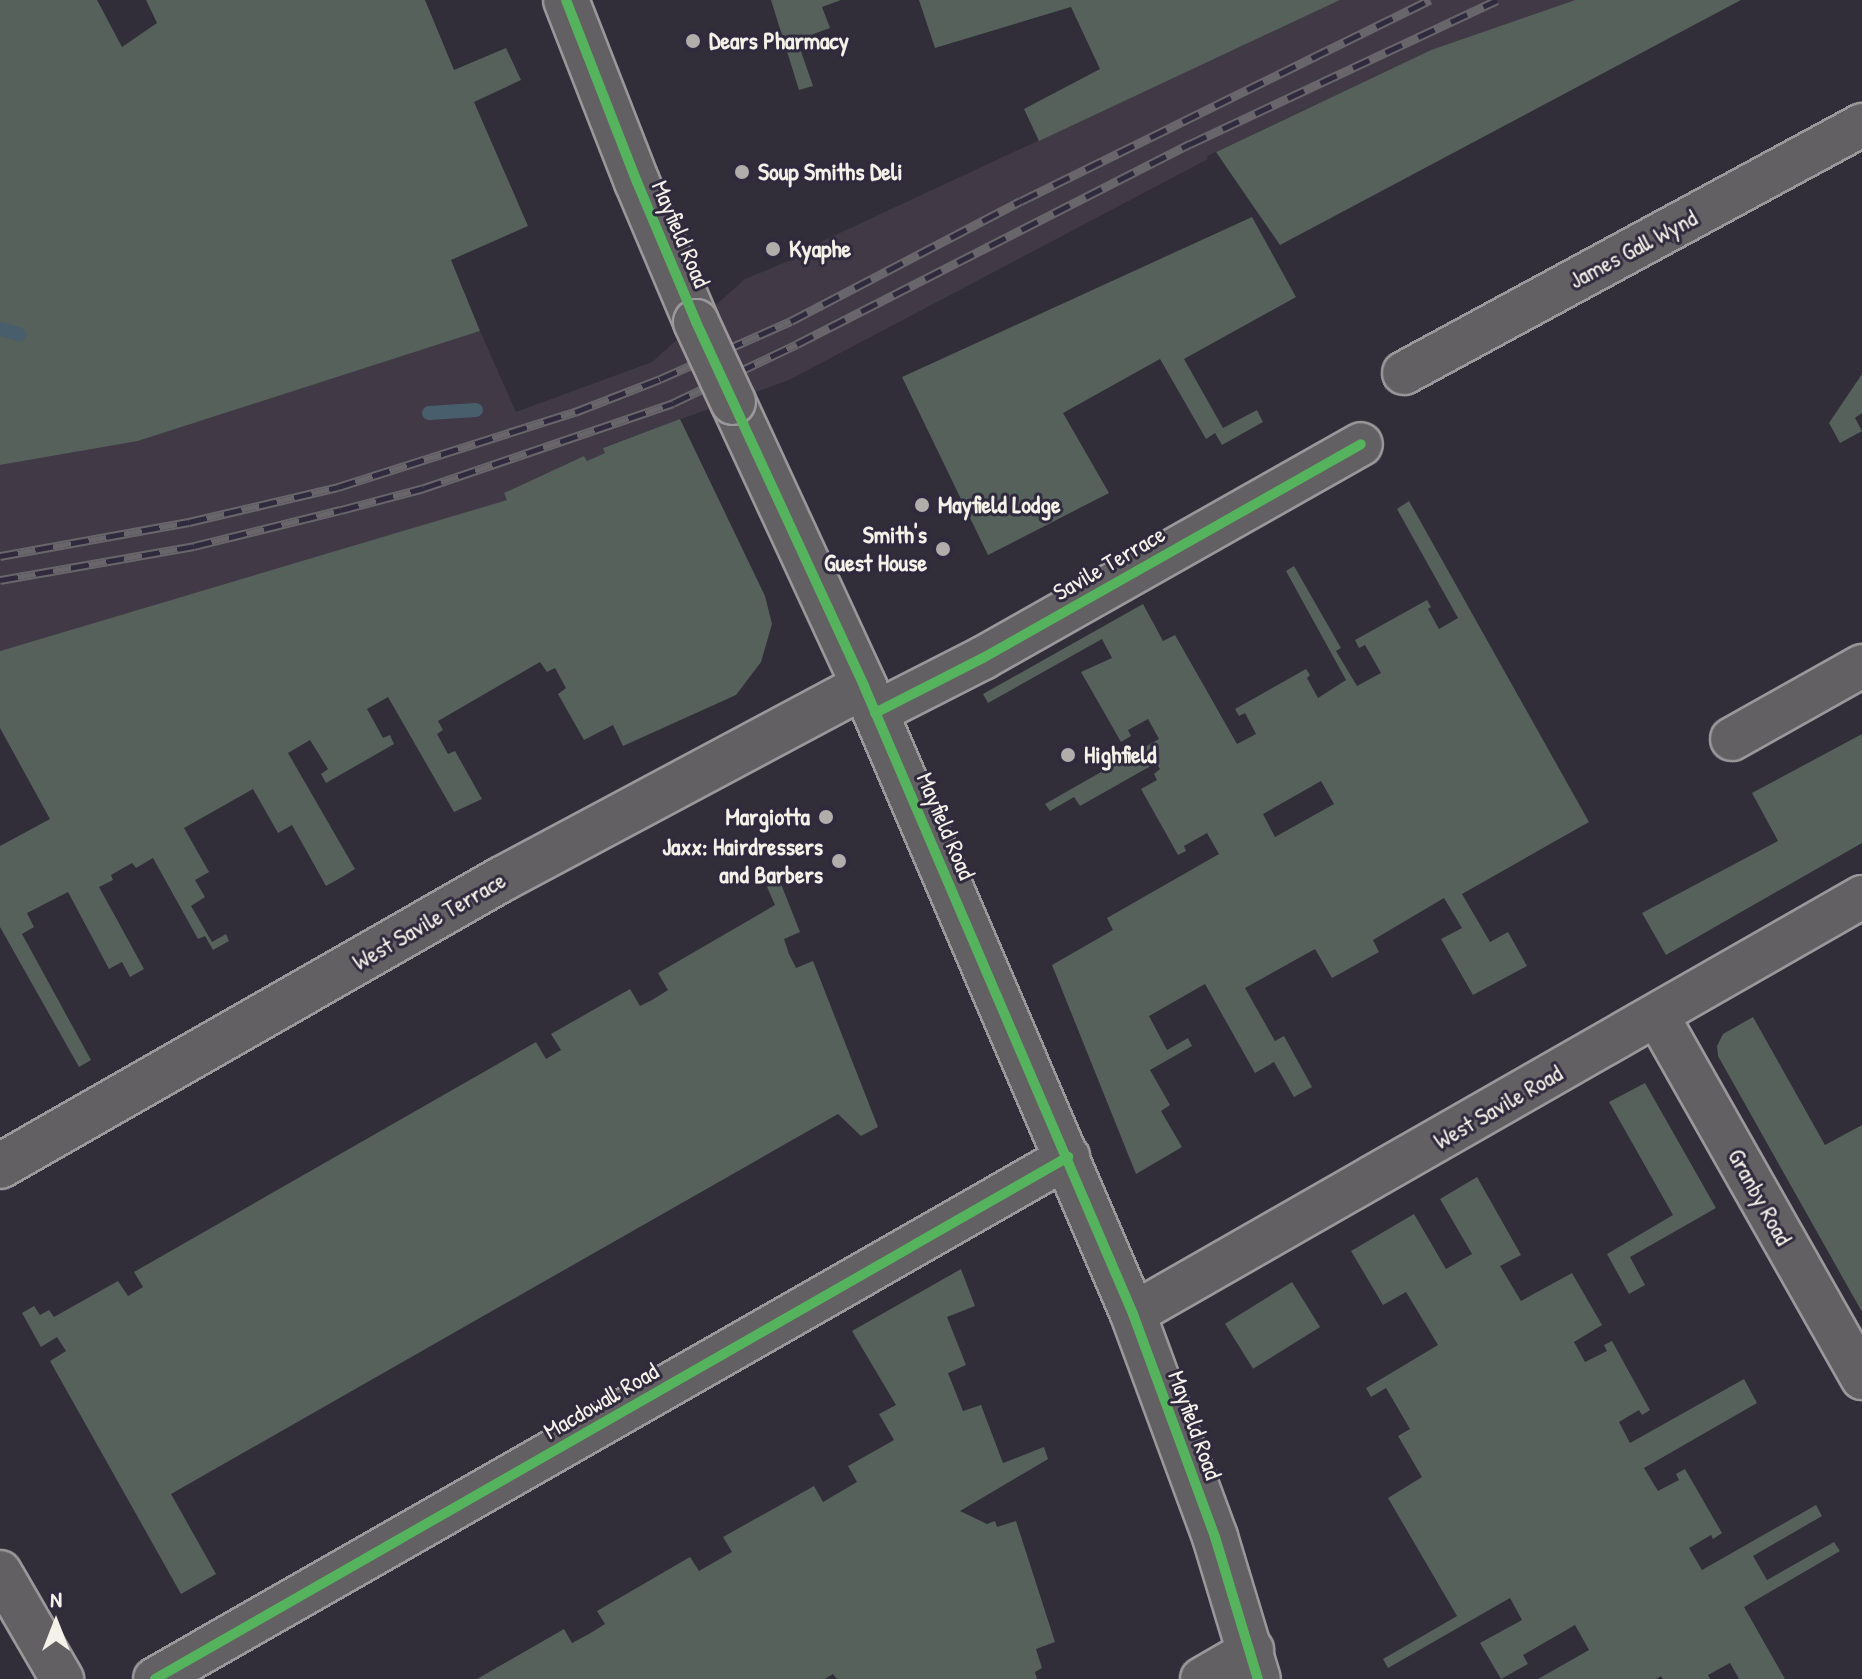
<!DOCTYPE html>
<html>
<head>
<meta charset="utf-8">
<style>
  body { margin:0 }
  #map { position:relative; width:1862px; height:1679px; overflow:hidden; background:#312e39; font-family:"Patrick Hand",sans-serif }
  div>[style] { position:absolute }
  .built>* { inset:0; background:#413946 }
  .green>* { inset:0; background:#55615a; transform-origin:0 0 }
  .stream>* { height:14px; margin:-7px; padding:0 7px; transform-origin:7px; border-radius:7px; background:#485e6d }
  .roads { filter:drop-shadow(2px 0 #9a989b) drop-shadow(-2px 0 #9a989b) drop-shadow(0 2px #9a989b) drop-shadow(0 -2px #9a989b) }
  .street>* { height:42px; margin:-21px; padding:0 21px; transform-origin:21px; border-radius:21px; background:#626063 }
  .secondary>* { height:44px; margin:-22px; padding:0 22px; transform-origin:22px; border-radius:22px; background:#626063 }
  .rail>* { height:9px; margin-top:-4.5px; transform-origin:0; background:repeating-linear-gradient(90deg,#2f2a3d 0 18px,#68666b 0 36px); box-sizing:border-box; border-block:2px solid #68666b }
  .bridges { filter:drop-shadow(2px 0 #9a989b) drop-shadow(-2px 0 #9a989b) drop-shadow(0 2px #9a989b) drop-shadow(0 -2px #9a989b) }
  .secondary-bridge>* { height:44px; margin:-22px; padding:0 22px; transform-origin:22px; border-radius:22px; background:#626063 }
  .cycleway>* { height:10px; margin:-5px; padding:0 5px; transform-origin:5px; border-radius:5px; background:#56b35d }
  .dots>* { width:22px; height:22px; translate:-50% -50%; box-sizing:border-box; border:4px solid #2f2a3d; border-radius:50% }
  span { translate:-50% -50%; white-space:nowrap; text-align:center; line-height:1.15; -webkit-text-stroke:6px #2f2a3d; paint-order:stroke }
  .poi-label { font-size:24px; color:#f4f1e8; font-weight:700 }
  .left { translate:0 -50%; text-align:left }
  .right { translate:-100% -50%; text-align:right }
  .street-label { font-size:24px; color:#f4f1e8 }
  .north { position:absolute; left:16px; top:1583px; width:80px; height:80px; -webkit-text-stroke:6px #2f2a3d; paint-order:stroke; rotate:0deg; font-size:22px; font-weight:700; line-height:32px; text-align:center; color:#f4f1e8 }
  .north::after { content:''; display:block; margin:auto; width:28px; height:36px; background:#f4f1e8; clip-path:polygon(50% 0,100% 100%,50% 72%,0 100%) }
</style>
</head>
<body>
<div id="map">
  <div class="built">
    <i style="clip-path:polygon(1340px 0,1575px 0,1431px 50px,1207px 156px,1208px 159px,789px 380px,604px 447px,605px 453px,587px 461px,584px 456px,505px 493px,508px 500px,0 651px,0 465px,138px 441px,480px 331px,516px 412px,652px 362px,745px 279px,815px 250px,814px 245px)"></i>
  </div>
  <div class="green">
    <i style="clip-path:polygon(0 0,97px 0,122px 47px,157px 23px,146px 0,425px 0,454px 70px,506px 48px,521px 80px,474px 102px,528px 226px,451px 260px,480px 331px,138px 441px,0 465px)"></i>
    <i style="clip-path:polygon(771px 0,841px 0,822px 7px,830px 28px,797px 40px,813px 86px,799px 90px)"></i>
    <i style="clip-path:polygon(919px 0,1340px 0,1039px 141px,1024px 109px,1100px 69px,1071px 7px,935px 48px)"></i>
    <i style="clip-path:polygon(1575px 0,1741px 0,1280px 245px,1216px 152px,1431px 50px)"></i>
    <i style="clip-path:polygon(1252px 217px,1296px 297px,1184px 359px,1223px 428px,1257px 410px,1263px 422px,1222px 445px,1215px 433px,1206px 439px,1160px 359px,1063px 413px,1109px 493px,988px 555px,902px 377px)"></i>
    <i style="clip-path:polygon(1862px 374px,1862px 413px,1855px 418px,1862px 431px,1840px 443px,1829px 423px)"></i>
    <i style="clip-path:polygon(680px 419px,765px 596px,772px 624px,761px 662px,736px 695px,623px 746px,613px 725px,584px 740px,558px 694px,566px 688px,555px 668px,547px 672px,540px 662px,438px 721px,443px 730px,437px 734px,448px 754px,455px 751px,482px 799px,454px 812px,388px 697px,367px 709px,383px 738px,390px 735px,394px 744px,326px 783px,321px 774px,328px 769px,310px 740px,288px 753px,355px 869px,342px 877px,326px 886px,292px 825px,278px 833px,253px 789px,184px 828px,209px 872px,195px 880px,205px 897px,191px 906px,212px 942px,226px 934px,229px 941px,213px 950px,205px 936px,198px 939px,153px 858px,136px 868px,132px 863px,111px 875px,113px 880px,99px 887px,144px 969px,130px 977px,122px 962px,109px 969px,68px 892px,27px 913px,34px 927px,22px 934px,91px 1060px,79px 1067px,0 927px,0 846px,50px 819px,0 728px,0 651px,507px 500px,504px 493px,584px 456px,587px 461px,605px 453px,603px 448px)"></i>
    <i style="clip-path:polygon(evenodd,1409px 501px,1589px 822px,1462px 894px,1490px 942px,1508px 932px,1527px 966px,1473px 995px,1441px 939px,1462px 928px,1444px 898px,1373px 940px,1379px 952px,1332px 978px,1315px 949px,1245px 988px,1275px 1041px,1284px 1036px,1312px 1087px,1294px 1097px,1274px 1062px,1255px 1073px,1205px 984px,1149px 1016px,1167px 1050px,1188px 1038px,1192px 1046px,1150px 1070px,1170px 1105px,1161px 1111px,1182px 1147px,1136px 1174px,1052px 965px,1113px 930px,1107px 918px,1219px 854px,1207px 833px,1184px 846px,1186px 851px,1178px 855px,1141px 789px,1157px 780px,1154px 774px,1160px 769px,1156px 763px,1080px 806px,1074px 797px,1050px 811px,1045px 804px,1159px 739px,1148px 719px,1128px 730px,1131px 736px,1121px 742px,1081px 672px,1112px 658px,1102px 639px,988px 703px,983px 694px,1143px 604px,1163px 641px,1175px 635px,1237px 744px,1256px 734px,1245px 713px,1239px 716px,1235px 709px,1306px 669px,1310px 675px,1307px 678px,1318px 698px,1346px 680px,1286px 571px,1294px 566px,1341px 648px,1336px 651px,1357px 686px,1381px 673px,1365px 645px,1359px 648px,1355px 640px,1427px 600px,1431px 607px,1428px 609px,1439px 629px,1458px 618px,1397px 509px,1409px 501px,1321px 781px,1334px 804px,1275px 837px,1263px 814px,1321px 781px)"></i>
    <i style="clip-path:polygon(1862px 734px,1862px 843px,1666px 955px,1642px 913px,1778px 841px,1752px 793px)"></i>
    <i style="clip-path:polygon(779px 879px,800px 932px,784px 939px,789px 954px,796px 968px,813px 961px,878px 1127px,861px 1136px,838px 1114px,171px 1494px,216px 1574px,181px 1594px,50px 1361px,66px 1351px,57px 1337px,41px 1347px,22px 1313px,34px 1306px,40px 1315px,49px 1310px,54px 1317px,118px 1281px,128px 1296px,143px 1287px,134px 1272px,536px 1042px,546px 1059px,561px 1050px,551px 1034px,630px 989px,640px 1006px,652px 1000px,668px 990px,658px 973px,775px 905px,767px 887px)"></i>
    <i style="clip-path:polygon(1753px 1017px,1825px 1145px,1862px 1125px,1862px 1312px,1718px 1056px,1717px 1046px,1723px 1034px)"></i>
    <i style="clip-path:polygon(1645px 1083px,1716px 1208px,1630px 1257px,1645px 1285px,1629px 1294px,1607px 1254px,1673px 1215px,1609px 1102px)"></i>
    <i style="clip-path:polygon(1477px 1177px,1521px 1255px,1500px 1266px,1521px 1301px,1572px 1273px,1602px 1325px,1574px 1342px,1585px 1362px,1607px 1351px,1604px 1345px,1612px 1341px,1650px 1410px,1642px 1415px,1639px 1410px,1619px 1422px,1630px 1443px,1744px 1379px,1757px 1403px,1644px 1468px,1658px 1491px,1679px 1480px,1676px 1474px,1685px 1469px,1722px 1533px,1713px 1539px,1711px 1535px,1689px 1548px,1702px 1570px,1816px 1505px,1822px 1516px,1753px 1556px,1767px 1580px,1834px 1542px,1840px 1551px,1744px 1607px,1785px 1679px,1739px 1679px,1730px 1663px,1708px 1675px,1710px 1679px,1663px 1679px,1661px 1676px,1656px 1679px,1538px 1679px,1589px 1650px,1575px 1625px,1523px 1655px,1528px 1664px,1501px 1679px,1480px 1643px,1522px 1620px,1510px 1598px,1388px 1668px,1383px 1659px,1457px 1616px,1388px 1498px,1422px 1477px,1398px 1436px,1410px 1429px,1386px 1388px,1371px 1397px,1366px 1388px,1438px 1345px,1406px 1292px,1383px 1305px,1351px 1251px,1414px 1214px,1446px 1269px,1472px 1254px,1440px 1199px)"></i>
    <i style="clip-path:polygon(961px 1269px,975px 1306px,947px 1317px,966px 1365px,948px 1373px,963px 1411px,981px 1405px,1003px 1463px,1044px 1447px,1048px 1459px,960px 1511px,987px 1524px,995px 1521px,997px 1527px,1016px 1521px,1055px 1642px,1036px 1649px,1042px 1668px,1035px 1672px,1037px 1679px,837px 1679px,833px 1674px,825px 1679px,477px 1679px,564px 1629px,572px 1643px,589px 1634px,605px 1624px,597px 1611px,690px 1557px,699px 1571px,732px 1552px,723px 1537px,814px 1486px,823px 1502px,857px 1482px,848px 1466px,894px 1440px,879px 1414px,896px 1405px,852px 1331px)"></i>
    <i style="left:1292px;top:1282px;width:53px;height:79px;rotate:58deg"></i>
  </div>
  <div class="stream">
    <i style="left:0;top:329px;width:20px;rotate:15deg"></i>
    <i style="left:429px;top:413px;width:47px;rotate:-3.7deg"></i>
  </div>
  <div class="roads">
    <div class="street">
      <i style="left:1404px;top:373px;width:521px;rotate:-28.43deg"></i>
      <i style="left:875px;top:713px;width:121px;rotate:-27deg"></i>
      <i style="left:983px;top:658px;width:434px;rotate:-29.5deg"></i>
      <i style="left:1732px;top:739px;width:149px;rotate:-29.3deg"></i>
      <i style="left:1658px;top:1017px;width:415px;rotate:60.5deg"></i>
      <i style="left:1133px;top:1314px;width:840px;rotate:-29.77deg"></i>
      <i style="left:0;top:1572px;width:124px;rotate:59.9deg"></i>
      <i style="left:155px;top:1679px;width:1052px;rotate:-29.76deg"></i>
      <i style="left:1202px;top:1679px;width:58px;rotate:-30.1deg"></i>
    </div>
    <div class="secondary">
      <i style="left:566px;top:0;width:195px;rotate:68.7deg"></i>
      <i style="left:637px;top:182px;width:152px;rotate:67.1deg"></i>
      <i style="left:733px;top:402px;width:313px;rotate:65.2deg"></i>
      <i style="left:864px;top:686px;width:683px;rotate:66.81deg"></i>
      <i style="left:1133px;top:1314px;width:238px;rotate:69.8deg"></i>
      <i style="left:1215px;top:1537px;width:148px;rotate:73.2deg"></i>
      <i style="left:0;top:1166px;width:578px;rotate:-29.76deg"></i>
      <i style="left:502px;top:879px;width:410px;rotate:-28.1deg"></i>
    </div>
  </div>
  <div class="rail">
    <i style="left:0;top:556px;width:192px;rotate:-10.2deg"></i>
    <i style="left:189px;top:522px;width:153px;rotate:-13.2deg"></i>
    <i style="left:338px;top:487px;width:249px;rotate:-17.6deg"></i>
    <i style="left:575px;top:412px;width:91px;rotate:-21.2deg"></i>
    <i style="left:660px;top:379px;width:143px;rotate:-23.9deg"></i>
    <i style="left:791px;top:321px;width:259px;rotate:-27.6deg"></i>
    <i style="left:1021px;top:201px;width:456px;rotate:-26.2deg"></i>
    <i style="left:0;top:580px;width:197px;rotate:-9.9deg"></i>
    <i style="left:194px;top:546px;width:151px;rotate:-13.8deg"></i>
    <i style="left:341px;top:510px;width:86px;rotate:-14.8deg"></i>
    <i style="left:424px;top:488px;width:263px;rotate:-18.8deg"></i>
    <i style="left:673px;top:403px;width:137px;rotate:-25.4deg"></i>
    <i style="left:797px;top:344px;width:441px;rotate:-27deg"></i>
    <i style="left:1190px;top:144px;width:339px;rotate:-25.1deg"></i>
  </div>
  <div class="bridges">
    <div class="secondary-bridge">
      <i style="left:696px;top:322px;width:88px;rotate:65.2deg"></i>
    </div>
  </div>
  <div class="cycleway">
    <i style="left:566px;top:0;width:195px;rotate:68.7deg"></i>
    <i style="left:637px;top:182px;width:152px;rotate:67.1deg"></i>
    <i style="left:696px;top:322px;width:401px;rotate:65.2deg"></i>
    <i style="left:864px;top:686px;width:683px;rotate:66.81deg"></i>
    <i style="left:1133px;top:1314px;width:238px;rotate:69.8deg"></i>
    <i style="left:1215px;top:1537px;width:148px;rotate:73.2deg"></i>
    <i style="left:875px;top:713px;width:121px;rotate:-27deg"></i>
    <i style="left:983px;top:658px;width:434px;rotate:-29.5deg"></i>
    <i style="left:155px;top:1679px;width:1052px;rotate:-29.76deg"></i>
  </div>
  <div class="dots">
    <i style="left:693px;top:41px;background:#b0adab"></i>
    <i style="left:742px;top:172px;background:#b0adab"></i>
    <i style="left:773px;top:249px;background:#b0adab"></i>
    <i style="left:922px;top:505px;background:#b0adab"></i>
    <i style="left:943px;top:549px;background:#b0adab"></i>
    <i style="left:1068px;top:755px;background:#b0adab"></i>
    <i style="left:826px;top:817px;background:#b0adab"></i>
    <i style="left:839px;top:861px;background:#b0adab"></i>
  </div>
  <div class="poi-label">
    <span class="left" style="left:709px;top:41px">Dears Pharmacy</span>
    <span class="left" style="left:758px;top:172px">Soup Smiths Deli</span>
    <span class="left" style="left:789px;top:249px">Kyaphe</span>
    <span class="left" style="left:938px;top:505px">Mayfield Lodge</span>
    <span class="right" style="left:927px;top:549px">Smith's<br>Guest House</span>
    <span class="left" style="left:1084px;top:755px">Highfield</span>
    <span class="right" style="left:810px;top:817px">Margiotta</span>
    <span class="right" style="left:823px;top:861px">Jaxx: Hairdressers<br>and Barbers</span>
  </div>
  <div class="street-label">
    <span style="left:681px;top:234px;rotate:67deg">Mayfield Road</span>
    <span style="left:1633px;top:249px;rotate:-28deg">James Gall Wynd</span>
    <span style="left:1109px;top:563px;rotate:-30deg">Savile Terrace</span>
    <span style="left:946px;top:826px;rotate:67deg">Mayfield Road</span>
    <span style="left:429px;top:921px;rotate:-30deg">West Savile Terrace</span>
    <span style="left:1498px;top:1107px;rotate:-30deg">West Savile Road</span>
    <span style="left:1760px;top:1197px;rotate:61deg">Granby Road</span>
    <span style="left:601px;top:1401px;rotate:-30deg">Macdowall Road</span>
    <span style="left:1195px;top:1425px;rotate:70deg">Mayfield Road</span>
  </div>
  <div class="north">N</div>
</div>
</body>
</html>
